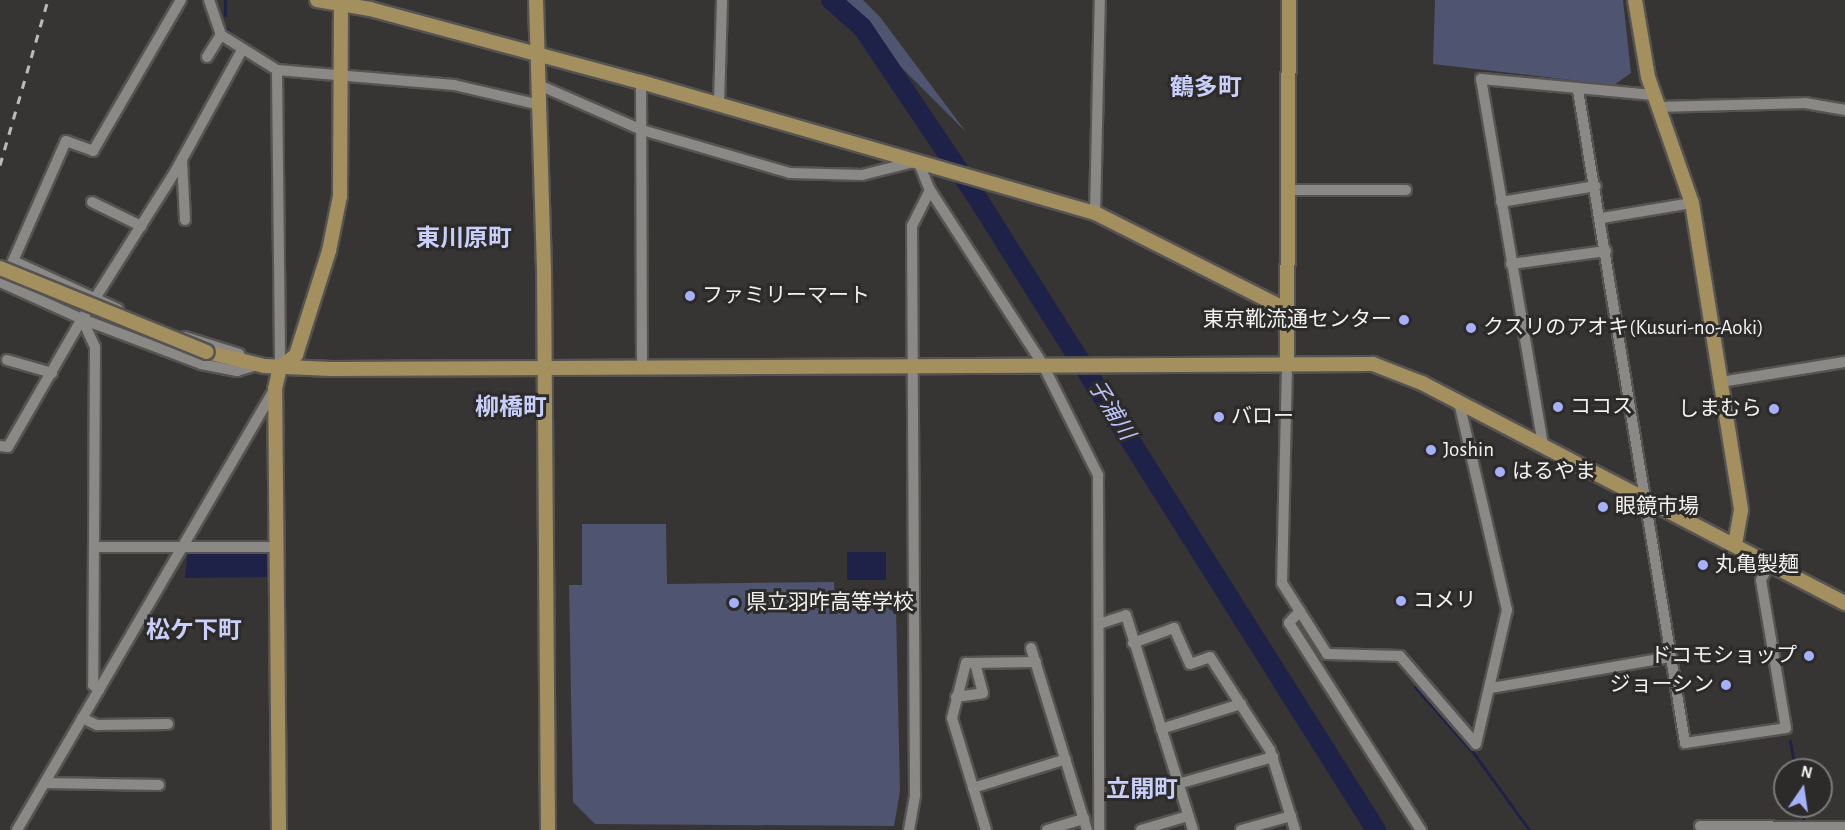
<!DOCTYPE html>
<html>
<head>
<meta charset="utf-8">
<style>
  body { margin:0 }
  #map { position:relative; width:1845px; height:830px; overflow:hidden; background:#373533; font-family:"Alegreya Sans","Noto Sans JP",sans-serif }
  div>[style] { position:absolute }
  .green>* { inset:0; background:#4f5470 }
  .water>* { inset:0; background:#1f2248; transform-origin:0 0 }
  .stream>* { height:3px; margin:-1.5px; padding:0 1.5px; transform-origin:1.5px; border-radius:1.5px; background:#1f2248 }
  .river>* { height:20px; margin:-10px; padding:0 10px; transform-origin:10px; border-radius:10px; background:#1f2248 }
  .roads { filter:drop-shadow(2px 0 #555452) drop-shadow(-2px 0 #555452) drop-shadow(0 2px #555452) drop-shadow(0 -2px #555452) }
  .street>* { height:10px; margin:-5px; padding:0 5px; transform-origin:5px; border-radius:5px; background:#8a8986 }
  .secondary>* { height:14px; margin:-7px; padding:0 7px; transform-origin:7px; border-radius:7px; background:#a48f5f }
  .rail>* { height:3px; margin-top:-1.5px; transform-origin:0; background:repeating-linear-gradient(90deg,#bcbbb9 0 8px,transparent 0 16px) }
  .bridges { filter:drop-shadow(2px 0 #555452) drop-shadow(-2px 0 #555452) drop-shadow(0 2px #555452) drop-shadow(0 -2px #555452) }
  .secondary-bridge>* { height:14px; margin:-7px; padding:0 7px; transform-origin:7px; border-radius:7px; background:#a48f5f }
  .dots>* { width:16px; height:16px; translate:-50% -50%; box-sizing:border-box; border:3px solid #2d2b29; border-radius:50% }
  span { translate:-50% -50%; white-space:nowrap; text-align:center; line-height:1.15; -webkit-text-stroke:6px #2d2b29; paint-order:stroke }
  .poi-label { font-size:21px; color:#f1f1ef }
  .left { translate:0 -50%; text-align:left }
  .right { translate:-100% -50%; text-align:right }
  .water-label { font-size:22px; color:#bac3fb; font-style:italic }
  .quarter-label { font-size:24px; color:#c8cffa; font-weight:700 }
  .north { position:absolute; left:1773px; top:758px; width:60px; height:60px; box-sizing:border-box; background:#2d2b29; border:2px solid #7b7a78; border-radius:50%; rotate:13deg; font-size:16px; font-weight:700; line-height:24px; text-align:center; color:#f1f1ef }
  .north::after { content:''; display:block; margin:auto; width:21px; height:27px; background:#a6b1fc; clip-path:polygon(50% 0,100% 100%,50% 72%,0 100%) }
</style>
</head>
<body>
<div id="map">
  <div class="green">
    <i style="clip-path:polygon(840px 0,863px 0,880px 17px,966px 132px,901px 67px,866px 21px)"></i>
    <i style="clip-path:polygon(1435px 0,1623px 0,1631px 73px,1614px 85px,1433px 64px)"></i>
    <i style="clip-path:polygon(582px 524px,666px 524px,667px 584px,834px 582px,835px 602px,888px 601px,889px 610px,896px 610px,900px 791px,894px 826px,595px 824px,573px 802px,569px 585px,582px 585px)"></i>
  </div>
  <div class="water">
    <i style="clip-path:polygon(188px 548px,271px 551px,272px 577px,185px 578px)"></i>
    <i style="left:847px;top:552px;width:39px;height:28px"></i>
  </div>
  <div class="stream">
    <i style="left:225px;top:15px;width:15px;rotate:-90deg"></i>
    <i style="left:227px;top:29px;width:11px;rotate:49deg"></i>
    <i style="left:272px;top:61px;width:15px;rotate:20deg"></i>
    <i style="left:495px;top:89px;width:8px;rotate:14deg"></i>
    <i style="left:1415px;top:687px;width:91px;rotate:48.6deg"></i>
    <i style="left:1475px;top:755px;width:92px;rotate:54.2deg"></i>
    <i style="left:1790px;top:741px;width:29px;rotate:80deg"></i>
    <i style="left:1801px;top:806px;width:18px;rotate:81deg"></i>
  </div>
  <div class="river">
    <i style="left:831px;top:0;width:41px;rotate:41.1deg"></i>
    <i style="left:862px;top:27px;width:204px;rotate:56deg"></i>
    <i style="left:976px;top:196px;width:750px;rotate:57.75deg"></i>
  </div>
  <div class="roads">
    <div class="street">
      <i style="left:209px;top:0;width:37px;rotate:71deg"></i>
      <i style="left:221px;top:35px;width:66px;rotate:32deg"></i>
      <i style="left:277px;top:70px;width:178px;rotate:4.8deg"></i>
      <i style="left:454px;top:85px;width:88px;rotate:13.1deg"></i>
      <i style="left:207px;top:57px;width:26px;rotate:-58deg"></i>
      <i style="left:277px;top:70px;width:298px;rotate:89.4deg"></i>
      <i style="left:641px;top:82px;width:283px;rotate:89.8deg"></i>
      <i style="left:539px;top:85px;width:112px;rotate:23.6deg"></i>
      <i style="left:642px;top:130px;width:154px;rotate:16.2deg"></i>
      <i style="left:790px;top:173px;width:72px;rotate:1.6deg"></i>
      <i style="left:862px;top:175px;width:58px;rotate:-14deg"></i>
      <i style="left:918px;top:161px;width:31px;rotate:68deg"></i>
      <i style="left:930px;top:190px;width:208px;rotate:57.1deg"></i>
      <i style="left:1043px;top:365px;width:123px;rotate:63.4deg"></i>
      <i style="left:1098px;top:475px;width:355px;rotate:89.8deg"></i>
      <i style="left:1578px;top:90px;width:662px;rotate:80.69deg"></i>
      <i style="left:1685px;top:743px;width:102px;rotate:-8.4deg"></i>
      <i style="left:1786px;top:728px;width:150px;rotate:-99.6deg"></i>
      <i style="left:1761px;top:580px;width:19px;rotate:-62deg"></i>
      <i style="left:719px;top:103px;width:103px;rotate:-88.3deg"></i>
      <i style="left:1657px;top:107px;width:148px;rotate:-1.5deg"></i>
      <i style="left:1805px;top:103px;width:41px;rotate:9.9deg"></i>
      <i style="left:182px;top:160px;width:60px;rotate:87.1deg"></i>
      <i style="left:1288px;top:190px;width:118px"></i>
      <i style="left:92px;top:202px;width:55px;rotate:26.1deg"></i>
      <i style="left:1501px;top:202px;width:96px;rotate:-9.6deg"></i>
      <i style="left:1095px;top:213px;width:213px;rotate:-88.7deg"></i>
      <i style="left:1602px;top:218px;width:91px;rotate:-9.5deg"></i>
      <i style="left:1511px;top:264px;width:96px;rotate:-7.8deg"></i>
      <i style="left:0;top:282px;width:90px;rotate:24.3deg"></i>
      <i style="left:82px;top:319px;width:31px;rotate:65deg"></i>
      <i style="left:95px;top:347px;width:338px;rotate:90.3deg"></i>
      <i style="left:93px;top:685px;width:8px;rotate:40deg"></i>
      <i style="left:118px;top:309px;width:115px;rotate:-155.4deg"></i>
      <i style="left:13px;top:261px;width:131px;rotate:-66.2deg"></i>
      <i style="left:66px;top:141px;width:29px;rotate:20deg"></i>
      <i style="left:93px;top:151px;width:175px;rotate:-59.8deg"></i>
      <i style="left:82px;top:319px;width:174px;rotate:-57.7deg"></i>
      <i style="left:175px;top:172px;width:137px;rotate:-61.2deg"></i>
      <i style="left:185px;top:337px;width:57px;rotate:17.5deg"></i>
      <i style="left:7px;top:360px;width:47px;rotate:16.1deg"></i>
      <i style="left:1287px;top:365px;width:218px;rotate:91.3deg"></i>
      <i style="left:1282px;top:583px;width:84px;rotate:57.6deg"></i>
      <i style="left:1327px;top:654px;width:73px;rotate:1.6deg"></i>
      <i style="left:1400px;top:656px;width:116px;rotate:49.2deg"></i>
      <i style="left:1476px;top:744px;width:138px;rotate:-77deg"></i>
      <i style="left:1507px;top:610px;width:213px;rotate:-103deg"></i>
      <i style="left:1721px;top:382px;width:126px;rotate:-9.2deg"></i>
      <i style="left:1543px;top:445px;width:371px;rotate:-99.6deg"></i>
      <i style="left:1481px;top:79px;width:173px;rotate:5.3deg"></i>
      <i style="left:0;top:446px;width:8px;rotate:7deg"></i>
      <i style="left:8px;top:447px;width:148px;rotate:-60deg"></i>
      <i style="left:82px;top:319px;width:127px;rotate:20.7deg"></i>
      <i style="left:201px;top:364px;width:37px;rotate:11deg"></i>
      <i style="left:237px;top:371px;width:21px;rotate:-17deg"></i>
      <i style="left:94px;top:547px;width:184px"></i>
      <i style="left:1300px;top:611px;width:16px;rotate:133deg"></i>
      <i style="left:1289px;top:623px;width:246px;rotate:57.5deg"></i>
      <i style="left:1099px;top:624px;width:28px;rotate:-18deg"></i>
      <i style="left:1126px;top:615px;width:225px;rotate:72.7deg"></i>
      <i style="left:1133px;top:643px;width:44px;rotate:-20.1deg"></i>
      <i style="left:1174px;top:628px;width:39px;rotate:66deg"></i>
      <i style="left:1190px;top:664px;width:21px;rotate:-19deg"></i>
      <i style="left:1210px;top:657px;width:111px;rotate:57.2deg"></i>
      <i style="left:1270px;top:750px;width:84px;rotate:72.6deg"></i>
      <i style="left:1031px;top:648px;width:190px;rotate:72.9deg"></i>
      <i style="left:1491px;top:688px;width:183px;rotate:-9.8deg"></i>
      <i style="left:956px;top:697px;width:27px;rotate:-8deg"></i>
      <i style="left:983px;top:693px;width:31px;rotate:-105deg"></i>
      <i style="left:82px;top:718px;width:17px;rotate:25deg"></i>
      <i style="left:97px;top:725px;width:71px;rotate:-0.8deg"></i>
      <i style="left:1161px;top:729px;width:84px;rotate:-17.4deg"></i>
      <i style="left:45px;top:783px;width:114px;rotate:1deg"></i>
      <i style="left:1178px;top:784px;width:99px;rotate:-15.9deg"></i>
      <i style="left:973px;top:788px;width:97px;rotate:-17.3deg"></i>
      <i style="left:1700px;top:826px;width:145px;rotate:0.4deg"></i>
      <i style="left:17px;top:830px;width:510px;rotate:-59.71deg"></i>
      <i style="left:909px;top:830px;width:36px;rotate:-80deg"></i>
      <i style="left:915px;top:795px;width:569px;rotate:-90.3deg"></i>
      <i style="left:912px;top:226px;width:40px;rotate:-63.4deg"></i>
      <i style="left:986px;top:830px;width:117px;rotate:-106.9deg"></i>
      <i style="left:952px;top:718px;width:57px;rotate:-75.7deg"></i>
      <i style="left:966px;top:663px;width:70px;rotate:-0.8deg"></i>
      <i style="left:1047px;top:830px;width:39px;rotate:-17deg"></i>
      <i style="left:1141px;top:830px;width:49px;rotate:-16.6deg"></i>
      <i style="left:1241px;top:830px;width:52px;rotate:-15.6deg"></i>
    </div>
    <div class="secondary">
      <i style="left:317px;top:0;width:54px;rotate:9.6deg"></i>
      <i style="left:370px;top:9px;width:281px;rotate:15.1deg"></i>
      <i style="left:641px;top:82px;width:473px;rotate:16.1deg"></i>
      <i style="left:1095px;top:213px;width:215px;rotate:26.8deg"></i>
      <i style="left:536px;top:0;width:269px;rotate:88.3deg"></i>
      <i style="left:544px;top:269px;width:561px;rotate:89.59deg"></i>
      <i style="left:1635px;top:0;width:78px;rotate:80.4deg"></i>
      <i style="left:1648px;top:77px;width:133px;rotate:70.8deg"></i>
      <i style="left:1692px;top:203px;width:311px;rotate:80.9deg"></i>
      <i style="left:1741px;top:510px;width:36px;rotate:100deg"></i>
      <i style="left:207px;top:352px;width:59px;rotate:13.8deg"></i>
      <i style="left:264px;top:366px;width:67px;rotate:2.6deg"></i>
      <i style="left:331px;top:369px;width:1042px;rotate:-0.27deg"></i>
      <i style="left:1373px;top:364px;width:53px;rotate:21.2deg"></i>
      <i style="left:1422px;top:383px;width:477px;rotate:27.5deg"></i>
      <i style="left:1287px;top:365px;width:365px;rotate:-89.7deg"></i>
      <i style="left:279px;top:830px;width:441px;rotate:-90.5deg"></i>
      <i style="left:275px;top:389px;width:22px;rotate:-77deg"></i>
      <i style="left:280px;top:368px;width:21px;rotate:-39deg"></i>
      <i style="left:296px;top:355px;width:109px;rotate:-72.4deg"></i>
      <i style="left:329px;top:251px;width:56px;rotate:-78.7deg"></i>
      <i style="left:340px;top:196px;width:193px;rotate:-89.7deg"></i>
    </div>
  </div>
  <div class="rail">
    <i style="left:0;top:165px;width:172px;rotate:-73.8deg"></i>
  </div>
  <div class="bridges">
    <div class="secondary-bridge">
      <i style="left:0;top:268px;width:223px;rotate:22.1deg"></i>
    </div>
  </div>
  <div class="dots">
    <i style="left:690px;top:296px;background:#a6b1fc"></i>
    <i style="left:1404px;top:320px;background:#a6b1fc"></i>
    <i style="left:1471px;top:328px;background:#a6b1fc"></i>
    <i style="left:1558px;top:407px;background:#a6b1fc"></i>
    <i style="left:1774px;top:409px;background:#a6b1fc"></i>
    <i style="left:1219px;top:417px;background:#a6b1fc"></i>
    <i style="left:1431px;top:450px;background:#a6b1fc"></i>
    <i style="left:1500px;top:472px;background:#a6b1fc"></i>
    <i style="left:1603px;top:507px;background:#a6b1fc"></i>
    <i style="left:1703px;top:565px;background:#a6b1fc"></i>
    <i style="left:1401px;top:601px;background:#a6b1fc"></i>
    <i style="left:734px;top:603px;background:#a6b1fc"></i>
    <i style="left:1809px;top:656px;background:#a6b1fc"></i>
    <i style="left:1726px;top:685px;background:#a6b1fc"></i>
  </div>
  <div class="poi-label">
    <span class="left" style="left:702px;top:296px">ファミリーマート</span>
    <span class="right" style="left:1392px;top:320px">東京靴流通センター</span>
    <span class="left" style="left:1483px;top:328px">クスリのアオキ(Kusuri-no-Aoki)</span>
    <span class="left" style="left:1570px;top:407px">ココス</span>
    <span class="right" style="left:1762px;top:409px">しまむら</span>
    <span class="left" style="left:1231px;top:417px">バロー</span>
    <span class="left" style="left:1443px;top:450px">Joshin</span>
    <span class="left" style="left:1512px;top:472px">はるやま</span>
    <span class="left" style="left:1615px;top:507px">眼鏡市場</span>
    <span class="left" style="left:1715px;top:565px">丸亀製麺</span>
    <span class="left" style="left:1413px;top:601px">コメリ</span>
    <span class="left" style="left:746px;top:603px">県立羽咋高等学校</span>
    <span class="right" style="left:1797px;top:656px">ドコモショップ</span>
    <span class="right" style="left:1714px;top:685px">ジョーシン</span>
  </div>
  <div class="water-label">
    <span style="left:1111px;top:410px;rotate:58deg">子浦川</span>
  </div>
  <div class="quarter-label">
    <span style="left:1206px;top:89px">鶴多町</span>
    <span style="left:464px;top:240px">東川原町</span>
    <span style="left:511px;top:409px">柳橋町</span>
    <span style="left:194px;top:632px">松ケ下町</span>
    <span style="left:1142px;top:791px">立開町</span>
  </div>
  <div class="north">N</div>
</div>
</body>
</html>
